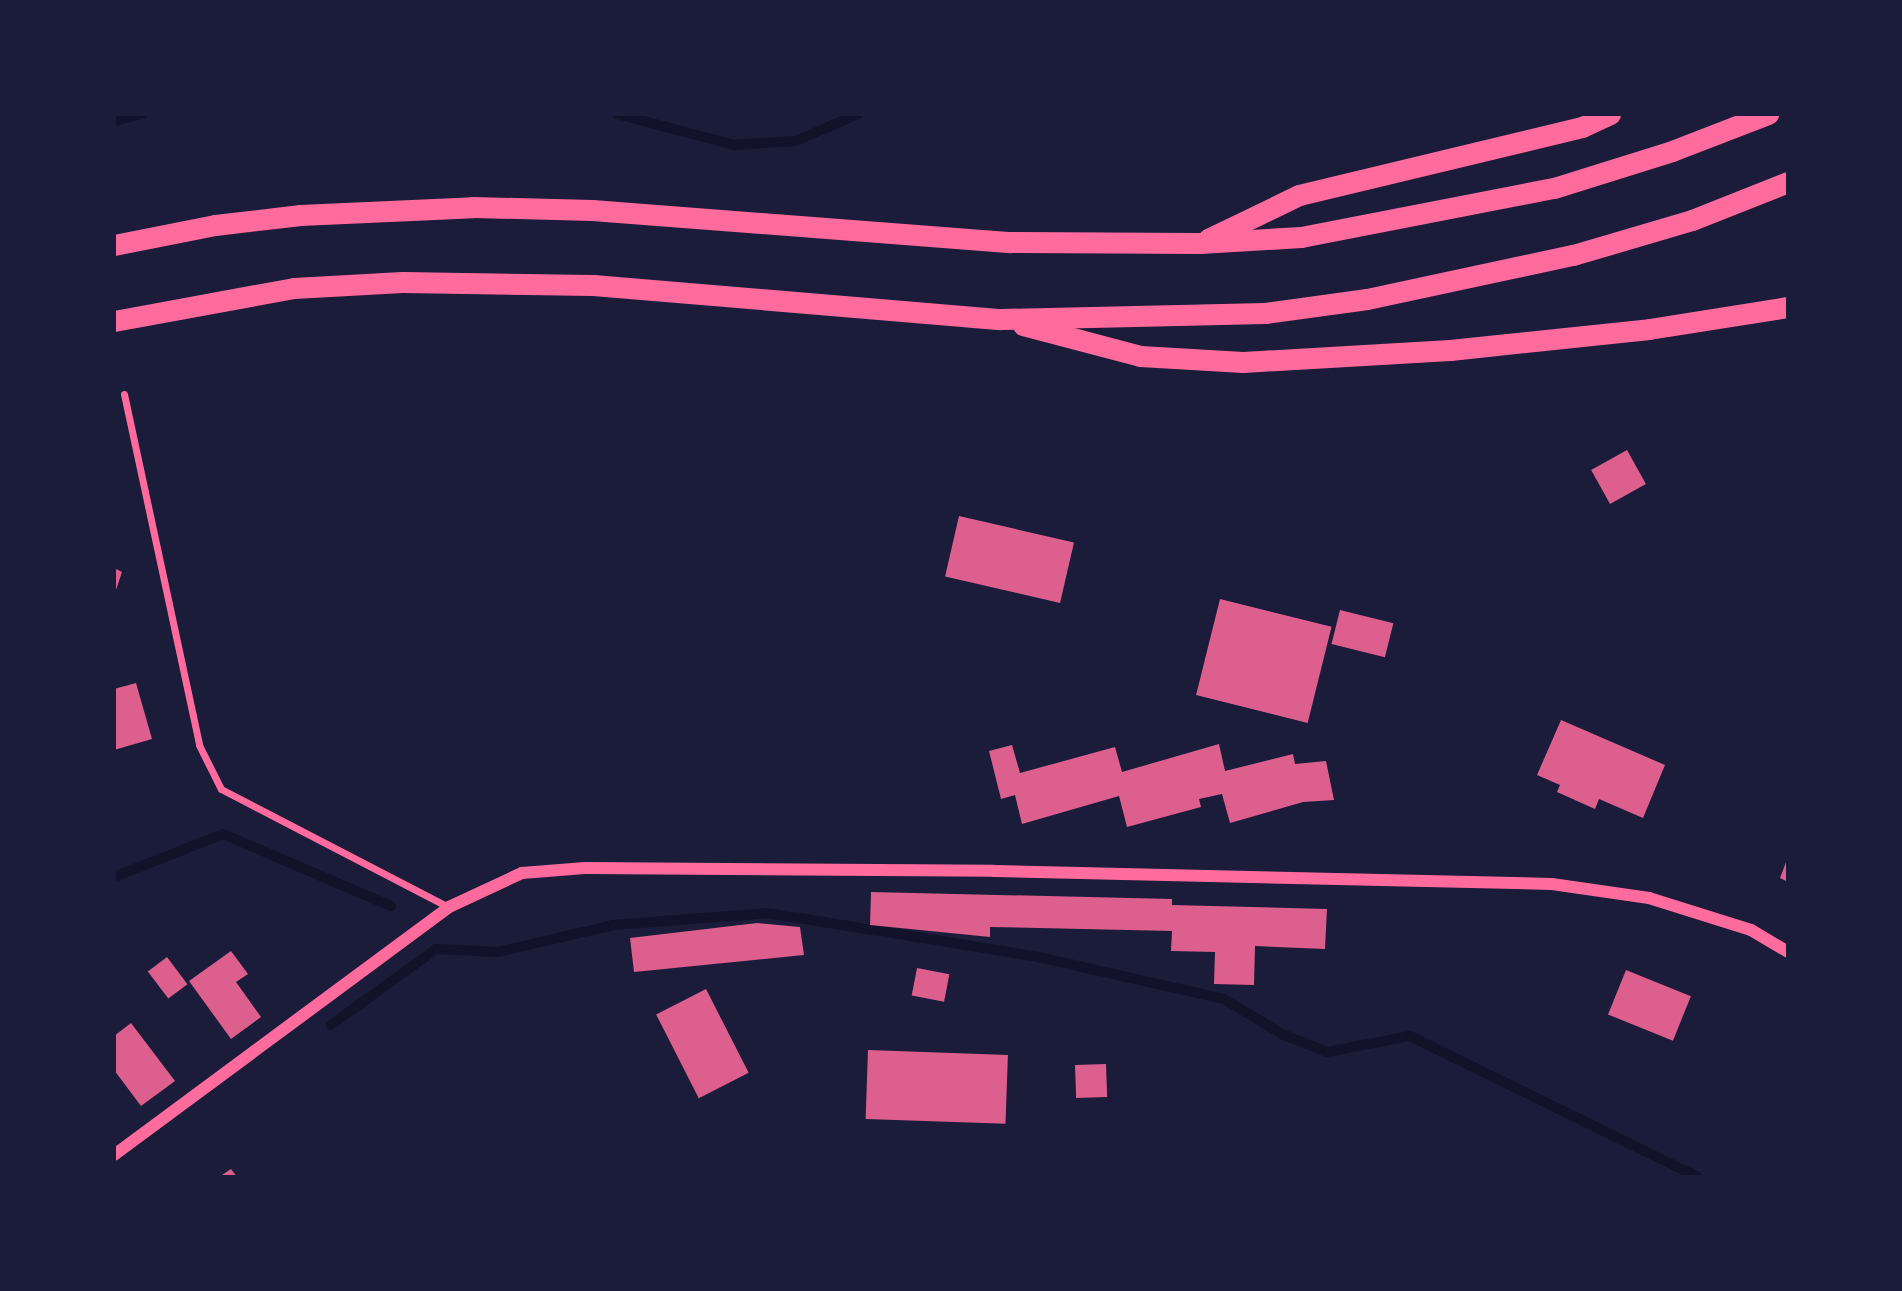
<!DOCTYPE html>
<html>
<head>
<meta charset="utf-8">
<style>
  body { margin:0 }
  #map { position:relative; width:1902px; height:1291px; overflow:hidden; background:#1b1b3a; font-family:Cabin,sans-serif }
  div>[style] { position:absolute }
  .stream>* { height:10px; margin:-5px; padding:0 5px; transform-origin:5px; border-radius:5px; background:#12122b }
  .building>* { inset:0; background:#dd5f8e; transform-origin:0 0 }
  .minor>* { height:7px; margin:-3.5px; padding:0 3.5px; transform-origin:3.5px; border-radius:3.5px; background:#ff6b9d }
  .tertiary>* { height:12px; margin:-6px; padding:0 6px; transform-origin:6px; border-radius:6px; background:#ff6b9d }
  .motorway>* { height:21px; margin:-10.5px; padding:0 10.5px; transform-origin:10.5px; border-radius:10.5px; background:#ff6b9d }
  span { translate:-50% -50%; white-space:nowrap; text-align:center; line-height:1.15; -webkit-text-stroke:7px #1b1b3a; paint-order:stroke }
  .frame { position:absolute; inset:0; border:116px solid #1b1b3a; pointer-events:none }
</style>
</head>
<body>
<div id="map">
  <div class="stream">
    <i style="left:617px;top:114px;width:121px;rotate:14.8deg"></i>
    <i style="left:734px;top:145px;width:62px;rotate:-3.7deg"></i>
    <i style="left:796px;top:141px;width:68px;rotate:-23.5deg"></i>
    <i style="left:114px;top:121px;width:30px;rotate:-14deg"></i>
    <i style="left:114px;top:877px;width:117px;rotate:-21.5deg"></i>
    <i style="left:223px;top:834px;width:183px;rotate:23.2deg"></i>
    <i style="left:331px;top:1025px;width:130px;rotate:-35.9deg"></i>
    <i style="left:436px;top:949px;width:62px;rotate:2.8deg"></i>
    <i style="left:498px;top:952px;width:118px;rotate:-13.2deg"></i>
    <i style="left:613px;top:925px;width:155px;rotate:-4.4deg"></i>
    <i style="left:768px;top:913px;width:269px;rotate:9.2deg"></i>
    <i style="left:1034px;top:956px;width:195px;rotate:12.8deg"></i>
    <i style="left:1224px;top:999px;width:68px;rotate:31.1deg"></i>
    <i style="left:1282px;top:1034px;width:48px;rotate:21.8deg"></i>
    <i style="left:1327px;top:1052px;width:85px;rotate:-10.9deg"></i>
    <i style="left:1410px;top:1036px;width:321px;rotate:26.1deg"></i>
  </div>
  <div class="building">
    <i style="left:1627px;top:450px;width:39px;height:41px;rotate:61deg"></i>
    <i style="left:959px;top:516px;width:118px;height:62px;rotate:13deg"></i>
    <i style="clip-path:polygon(114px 568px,122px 572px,114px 596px)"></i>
    <i style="left:1220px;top:599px;width:115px;height:99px;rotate:14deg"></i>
    <i style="left:1340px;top:610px;width:55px;height:35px;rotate:14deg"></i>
    <i style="clip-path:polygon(136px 683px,152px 739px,114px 750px,114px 689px)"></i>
    <i style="clip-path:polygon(1561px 720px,1665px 765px,1643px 818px,1599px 799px,1595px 809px,1557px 792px,1560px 785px,1537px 775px)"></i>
    <i style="clip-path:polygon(1219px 744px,1225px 771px,1293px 754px,1295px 764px,1326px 761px,1334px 800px,1303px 802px,1230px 823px,1222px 794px,1199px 799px,1201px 807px,1127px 827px,1119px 796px,1022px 824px,1015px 795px,1001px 799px,989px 751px,1012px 745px,1020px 773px,1115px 747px,1122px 772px)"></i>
    <i style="clip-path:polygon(1788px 857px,1788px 882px,1780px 878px)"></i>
    <i style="clip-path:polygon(871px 892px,1172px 899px,1172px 905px,1327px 909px,1325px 949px,1255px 946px,1254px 985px,1214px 984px,1215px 952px,1171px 951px,1172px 931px,990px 927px,990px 937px,870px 925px)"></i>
    <i style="clip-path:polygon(757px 923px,800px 927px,804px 955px,634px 972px,630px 938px)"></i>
    <i style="clip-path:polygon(231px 951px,248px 974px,236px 982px,261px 1017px,231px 1039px,189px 981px)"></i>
    <i style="left:167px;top:957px;width:34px;height:24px;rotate:53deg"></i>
    <i style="left:917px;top:968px;width:33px;height:28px;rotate:11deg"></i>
    <i style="left:1626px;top:970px;width:70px;height:48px;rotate:22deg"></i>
    <i style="left:706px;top:989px;width:94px;height:56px;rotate:63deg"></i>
    <i style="clip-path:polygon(131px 1023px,175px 1081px,141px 1106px,114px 1070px,114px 1036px)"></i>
    <i style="left:868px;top:1050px;width:140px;height:69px;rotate:2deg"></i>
    <i style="left:1106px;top:1064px;width:33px;height:31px;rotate:88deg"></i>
    <i style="clip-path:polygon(231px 1169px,237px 1177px,219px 1177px)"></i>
  </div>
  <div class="minor">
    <i style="left:124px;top:394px;width:359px;rotate:77.9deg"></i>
    <i style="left:199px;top:745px;width:49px;rotate:63.4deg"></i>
    <i style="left:221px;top:789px;width:257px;rotate:27.4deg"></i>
  </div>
  <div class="tertiary">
    <i style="left:114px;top:1155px;width:417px;rotate:-36.5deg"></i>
    <i style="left:449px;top:907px;width:81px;rotate:-25deg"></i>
    <i style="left:522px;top:873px;width:63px;rotate:-4.5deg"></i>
    <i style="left:585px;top:868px;width:409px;rotate:0.4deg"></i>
    <i style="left:994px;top:871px;width:558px;rotate:1.33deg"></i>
    <i style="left:1552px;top:884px;width:98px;rotate:8.2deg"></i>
    <i style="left:1649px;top:898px;width:107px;rotate:17.4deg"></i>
    <i style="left:1751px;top:930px;width:43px;rotate:30.7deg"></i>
  </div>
  <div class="motorway">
    <i style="left:1208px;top:239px;width:101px;rotate:-25.8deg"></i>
    <i style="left:1299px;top:195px;width:291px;rotate:-13.5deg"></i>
    <i style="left:1582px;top:127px;width:31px;rotate:-25deg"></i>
    <i style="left:114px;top:245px;width:103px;rotate:-11.2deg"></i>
    <i style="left:215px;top:225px;width:86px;rotate:-6.7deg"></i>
    <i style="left:300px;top:215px;width:173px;rotate:-2.6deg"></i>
    <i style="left:473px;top:207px;width:119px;rotate:1.4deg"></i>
    <i style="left:592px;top:210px;width:420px;rotate:4.4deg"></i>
    <i style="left:1011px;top:242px;width:189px;rotate:0.3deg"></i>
    <i style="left:1200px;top:243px;width:101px;rotate:-3.4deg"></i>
    <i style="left:1301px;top:237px;width:258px;rotate:-11deg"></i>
    <i style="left:1554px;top:188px;width:124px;rotate:-17.4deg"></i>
    <i style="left:1672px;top:151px;width:103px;rotate:-21.1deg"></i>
    <i style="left:114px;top:321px;width:183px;rotate:-10.4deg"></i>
    <i style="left:294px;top:288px;width:108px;rotate:-3.2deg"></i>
    <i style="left:402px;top:282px;width:191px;rotate:0.9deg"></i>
    <i style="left:593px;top:285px;width:409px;rotate:4.8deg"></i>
    <i style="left:1001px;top:319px;width:264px;rotate:-1.3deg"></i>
    <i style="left:1265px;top:313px;width:103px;rotate:-7.8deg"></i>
    <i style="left:1367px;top:299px;width:211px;rotate:-12.1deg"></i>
    <i style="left:1573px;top:255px;width:124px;rotate:-16.4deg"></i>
    <i style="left:1692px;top:220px;width:103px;rotate:-21.6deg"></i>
    <i style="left:1023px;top:325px;width:121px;rotate:14.8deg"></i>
    <i style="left:1140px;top:356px;width:103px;rotate:3.3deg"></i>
    <i style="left:1243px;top:362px;width:207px;rotate:-3.3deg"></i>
    <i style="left:1450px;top:350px;width:200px;rotate:-6deg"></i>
    <i style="left:1649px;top:329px;width:141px;rotate:-9deg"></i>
  </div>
  <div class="frame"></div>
</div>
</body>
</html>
